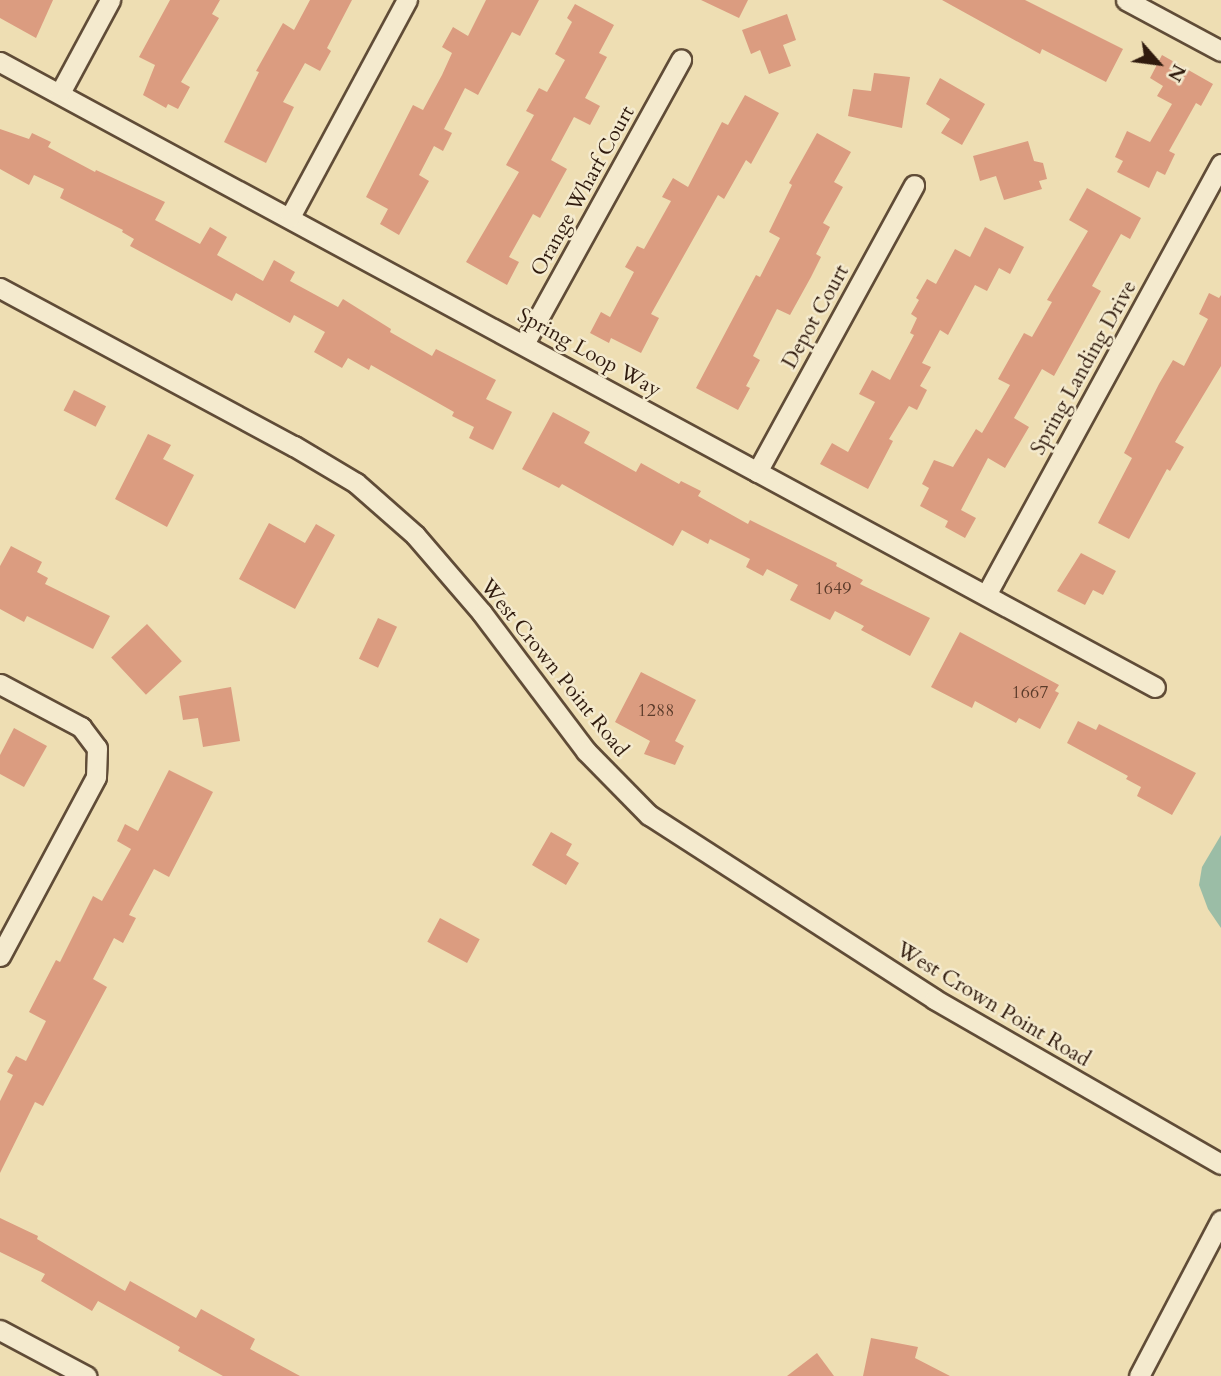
<!DOCTYPE html>
<html>
<head>
<meta charset="utf-8">
<style>
  body { margin:0 }
  #map { position:relative; width:1221px; height:1376px; overflow:hidden; background:#eedeb3; font-family:Cardo,serif }
  div>[style] { position:absolute }
  .water>* { inset:0; background:#9bbda6 }
  .building>* { inset:0; background:#db9c80; transform-origin:0 0 }
  .roads { filter:drop-shadow(2px 0 #604c37) drop-shadow(-2px 0 #604c37) drop-shadow(0 2px #604c37) drop-shadow(0 -2px #604c37) }
  .minor>* { height:19px; margin:-9.5px; padding:0 9.5px; transform-origin:9.5px; border-radius:9.5px; background:#f4eace }
  span { translate:-50% -50%; white-space:nowrap; text-align:center; line-height:1.15; -webkit-text-stroke:5px #f4eace; paint-order:stroke }
  .number-label { font-size:18px; color:#5b3b2a }
  .number-label span { -webkit-text-stroke-width:0 }
  .street-label { font-size:21px; color:#301b0e }
  .north { position:absolute; left:1123px; top:28px; width:70px; height:70px; -webkit-text-stroke:5px #f4eace; paint-order:stroke; rotate:118deg; font-size:19px; font-weight:700; line-height:28px; text-align:center; color:#301b0e }
  .north::after { content:''; display:block; margin:auto; width:24px; height:32px; background:#301b0e; clip-path:polygon(50% 0,100% 100%,50% 72%,0 100%) }
</style>
</head>
<body>
<div id="map">
  <div class="water">
    <i style="clip-path:polygon(1221px 835px,1221px 928px,1208px 909px,1199px 885px,1202px 867px)"></i>
  </div>
  <div class="building">
    <i style="clip-path:polygon(0 0,53px 0,36px 38px,0 18px)"></i>
    <i style="clip-path:polygon(170px 0,220px 0,212px 14px,219px 18px,181px 82px,190px 87px,178px 109px,168px 104px,166px 108px,143px 95px,155px 65px,139px 57px)"></i>
    <i style="clip-path:polygon(310px 0,352px 0,327px 48px,331px 51px,320px 71px,305px 63px,283px 102px,294px 107px,266px 163px,224px 142px,259px 72px,256px 71px,283px 23px,294px 30px)"></i>
    <i style="clip-path:polygon(486px 0,539px 0,520px 36px,512px 32px,478px 95px,465px 88px,444px 129px,452px 133px,443px 151px,434px 146px,419px 175px,429px 181px,399px 235px,380px 224px,388px 209px,366px 197px,413px 105px,423px 110px,442px 75px,452px 53px,442px 47px,453px 27px,468px 36px)"></i>
    <i style="clip-path:polygon(701px 0,748px 0,739px 18px)"></i>
    <i style="clip-path:polygon(942px 0,1025px 0,1123px 49px,1106px 82px,1042px 49px,1040px 54px)"></i>
    <i style="clip-path:polygon(575px 4px,614px 25px,599px 53px,607px 57px,585px 98px,600px 106px,590px 125px,574px 117px,551px 160px,567px 169px,540px 218px,533px 214px,509px 257px,519px 262px,507px 285px,466px 262px,519px 172px,506px 165px,534px 115px,526px 111px,539px 88px,547px 92px,565px 60px,555px 54px,572px 22px,567px 18px)"></i>
    <i style="clip-path:polygon(787px 14px,796px 40px,783px 45px,791px 66px,769px 74px,760px 50px,751px 54px,742px 30px)"></i>
    <i style="clip-path:polygon(1162px 55px,1213px 84px,1201px 106px,1196px 103px,1169px 151px,1175px 154px,1165px 175px,1157px 171px,1149px 188px,1117px 172px,1123px 161px,1115px 157px,1127px 131px,1150px 142px,1172px 104px,1157px 96px,1163px 86px,1150px 78px)"></i>
    <i style="clip-path:polygon(874px 73px,910px 77px,902px 128px,848px 116px,853px 89px,871px 91px)"></i>
    <i style="clip-path:polygon(940px 78px,985px 104px,962px 145px,941px 133px,950px 119px,926px 104px)"></i>
    <i style="clip-path:polygon(745px 95px,779px 113px,751px 164px,746px 160px,724px 199px,718px 195px,651px 314px,659px 318px,641px 353px,611px 338px,609px 343px,590px 333px,601px 312px,610px 317px,634px 272px,625px 267px,637px 246px,644px 249px,671px 201px,662px 197px,673px 178px,688px 187px,722px 122px,728px 125px)"></i>
    <i style="clip-path:polygon(0 129px,29px 139px,32px 133px,51px 142px,48px 147px,95px 172px,96px 170px,165px 202px,155px 220px,200px 244px,210px 227px,227px 237px,217px 255px,263px 281px,274px 260px,295px 272px,290px 281px,338px 307px,343px 299px,391px 329px,390px 332px,432px 356px,436px 349px,496px 380px,486px 399px,512px 412px,493px 450px,469px 438px,474px 427px,452px 416px,454px 412px,371px 365px,369px 370px,348px 358px,342px 368px,314px 352px,325px 332px,294px 315px,290px 323px,236px 293px,232px 301px,130px 246px,134px 239px,122px 232px,123px 230px,60px 198px,64px 189px,34px 175px,29px 185px,0 169px)"></i>
    <i style="clip-path:polygon(817px 133px,851px 152px,834px 182px,843px 187px,823px 223px,830px 227px,816px 254px,821px 257px,811px 277px,790px 315px,777px 309px,753px 356px,760px 360px,746px 386px,750px 388px,738px 410px,696px 388px,756px 275px,760px 277px,780px 238px,769px 232px,792px 185px,789px 183px)"></i>
    <i style="clip-path:polygon(1028px 141px,1034px 161px,1043px 163px,1047px 179px,1039px 181px,1042px 189px,1004px 200px,996px 176px,980px 181px,973px 156px)"></i>
    <i style="clip-path:polygon(1087px 188px,1141px 218px,1130px 239px,1121px 234px,1092px 286px,1101px 291px,1054px 376px,1042px 369px,1014px 418px,1029px 427px,1005px 468px,988px 458px,961px 510px,976px 518px,965px 538px,945px 527px,948px 521px,920px 506px,929px 488px,922px 484px,934px 460px,953px 467px,976px 429px,982px 433px,1010px 385px,998px 379px,1024px 333px,1032px 337px,1052px 302px,1047px 300px,1088px 231px,1069px 220px)"></i>
    <i style="clip-path:polygon(985px 227px,1024px 247px,1010px 274px,999px 268px,987px 291px,975px 285px,948px 335px,940px 330px,922px 363px,931px 367px,920px 386px,927px 390px,917px 410px,909px 406px,889px 439px,893px 441px,868px 489px,820px 464px,832px 443px,848px 452px,875px 402px,859px 394px,872px 370px,890px 380px,914px 335px,910px 333px,917px 318px,911px 314px,919px 300px,916px 298px,927px 279px,936px 284px,955px 249px,970px 257px)"></i>
    <i style="clip-path:polygon(1209px 293px,1219px 298px,1221px 295px,1221px 366px,1175px 442px,1184px 447px,1170px 471px,1167px 469px,1129px 539px,1098px 523px,1132px 458px,1124px 453px,1159px 384px,1173px 360px,1184px 366px,1208px 319px,1199px 314px)"></i>
    <i style="left:74px;top:390px;width:36px;height:23px;rotate:27deg"></i>
    <i style="clip-path:polygon(553px 412px,590px 432px,584px 443px,636px 472px,641px 463px,679px 484px,681px 481px,701px 491px,698px 496px,748px 524px,750px 520px,837px 563px,836px 566px,863px 580px,860px 584px,930px 618px,910px 656px,861px 630px,864px 626px,835px 611px,830px 620px,790px 600px,798px 585px,767px 569px,763px 576px,746px 567px,750px 559px,710px 539px,708px 544px,682px 530px,673px 546px,562px 484px,559px 488px,522px 469px)"></i>
    <i style="clip-path:polygon(148px 434px,171px 445px,163px 459px,194px 475px,167px 527px,115px 499px)"></i>
    <i style="clip-path:polygon(269px 523px,305px 543px,316px 524px,335px 535px,295px 609px,239px 579px)"></i>
    <i style="clip-path:polygon(11px 546px,42px 562px,37px 572px,48px 578px,45px 584px,110px 616px,93px 649px,27px 616px,24px 622px,0 609px,0 566px)"></i>
    <i style="clip-path:polygon(1081px 553px,1116px 571px,1103px 595px,1093px 590px,1085px 605px,1057px 591px)"></i>
    <i style="left:378px;top:618px;width:21px;height:45px;rotate:25deg"></i>
    <i style="left:147px;top:624px;width:51px;height:49px;rotate:47deg"></i>
    <i style="clip-path:polygon(960px 632px,1059px 685px,1055px 691px,1059px 693px,1040px 729px,1019px 718px,1016px 723px,975px 701px,972px 708px,931px 687px)"></i>
    <i style="clip-path:polygon(641px 672px,696px 700px,675px 741px,684px 746px,675px 765px,644px 754px,650px 741px,615px 722px)"></i>
    <i style="clip-path:polygon(231px 687px,240px 741px,203px 747px,198px 718px,183px 720px,179px 696px)"></i>
    <i style="clip-path:polygon(1078px 721px,1096px 730px,1099px 724px,1196px 773px,1172px 815px,1137px 796px,1141px 787px,1126px 779px,1128px 776px,1067px 743px)"></i>
    <i style="clip-path:polygon(14px 728px,47px 746px,24px 787px,0 774px,0 755px)"></i>
    <i style="clip-path:polygon(169px 770px,213px 792px,169px 877px,154px 869px,129px 915px,136px 918px,123px 943px,114px 938px,93px 979px,107px 987px,43px 1106px,35px 1102px,0 1173px,0 1101px,13px 1075px,7px 1072px,16px 1056px,26px 1061px,46px 1021px,29px 1012px,56px 960px,60px 962px,93px 896px,102px 901px,131px 849px,117px 841px,125px 824px,138px 831px)"></i>
    <i style="clip-path:polygon(551px 832px,572px 844px,566px 855px,579px 863px,566px 885px,532px 865px)"></i>
    <i style="left:440px;top:918px;width:45px;height:27px;rotate:28deg"></i>
    <i style="clip-path:polygon(0 1218px,38px 1236px,37px 1239px,125px 1291px,130px 1281px,196px 1318px,201px 1309px,255px 1339px,250px 1349px,300px 1376px,223px 1376px,178px 1351px,180px 1347px,98px 1301px,92px 1311px,41px 1281px,45px 1274px,0 1252px)"></i>
    <i style="clip-path:polygon(871px 1338px,918px 1347px,915px 1358px,950px 1376px,863px 1376px)"></i>
    <i style="clip-path:polygon(817px 1353px,834px 1376px,787px 1376px)"></i>
  </div>
  <div class="roads">
    <div class="minor">
      <i style="left:1126px;top:0;width:108px;rotate:28.2deg"></i>
      <i style="left:0;top:62px;width:1313px;rotate:28.42deg"></i>
      <i style="left:60px;top:93px;width:106px;rotate:-61.7deg"></i>
      <i style="left:290px;top:217px;width:247px;rotate:-61.7deg"></i>
      <i style="left:0;top:288px;width:334px;rotate:28.3deg"></i>
      <i style="left:294px;top:446px;width:72px;rotate:30.8deg"></i>
      <i style="left:356px;top:483px;width:79px;rotate:41.4deg"></i>
      <i style="left:415px;top:535px;width:103px;rotate:49.3deg"></i>
      <i style="left:482px;top:613px;width:173px;rotate:53deg"></i>
      <i style="left:586px;top:751px;width:90px;rotate:45.5deg"></i>
      <i style="left:649px;top:815px;width:339px;rotate:32.8deg"></i>
      <i style="left:934px;top:999px;width:331px;rotate:29.9deg"></i>
      <i style="left:524px;top:344px;width:325px;rotate:-61.1deg"></i>
      <i style="left:757px;top:472px;width:327px;rotate:-61.3deg"></i>
      <i style="left:986px;top:595px;width:491px;rotate:-61.4deg"></i>
      <i style="left:0;top:684px;width:92px;rotate:28deg"></i>
      <i style="left:81px;top:727px;width:26px;rotate:53deg"></i>
      <i style="left:97px;top:748px;width:29px;rotate:92deg"></i>
      <i style="left:96px;top:777px;width:203px;rotate:118.2deg"></i>
      <i style="left:0;top:1330px;width:98px;rotate:28.1deg"></i>
      <i style="left:1139px;top:1376px;width:176px;rotate:-62.3deg"></i>
    </div>
  </div>
  <div class="number-label">
    <span style="left:833px;top:589px">1649</span>
    <span style="left:1030px;top:693px">1667</span>
    <span style="left:656px;top:711px">1288</span>
  </div>
  <div class="street-label">
    <span style="left:583px;top:191px;rotate:-61deg">Orange Wharf Court</span>
    <span style="left:816px;top:317px;rotate:-61deg">Depot Court</span>
    <span style="left:589px;top:353px;rotate:29deg">Spring Loop Way</span>
    <span style="left:1084px;top:368px;rotate:-61deg">Spring Landing Drive</span>
    <span style="left:554px;top:668px;rotate:51deg">West Crown Point Road</span>
    <span style="left:993px;top:1005px;rotate:31deg">West Crown Point Road</span>
  </div>
  <div class="north">N</div>
</div>
</body>
</html>
